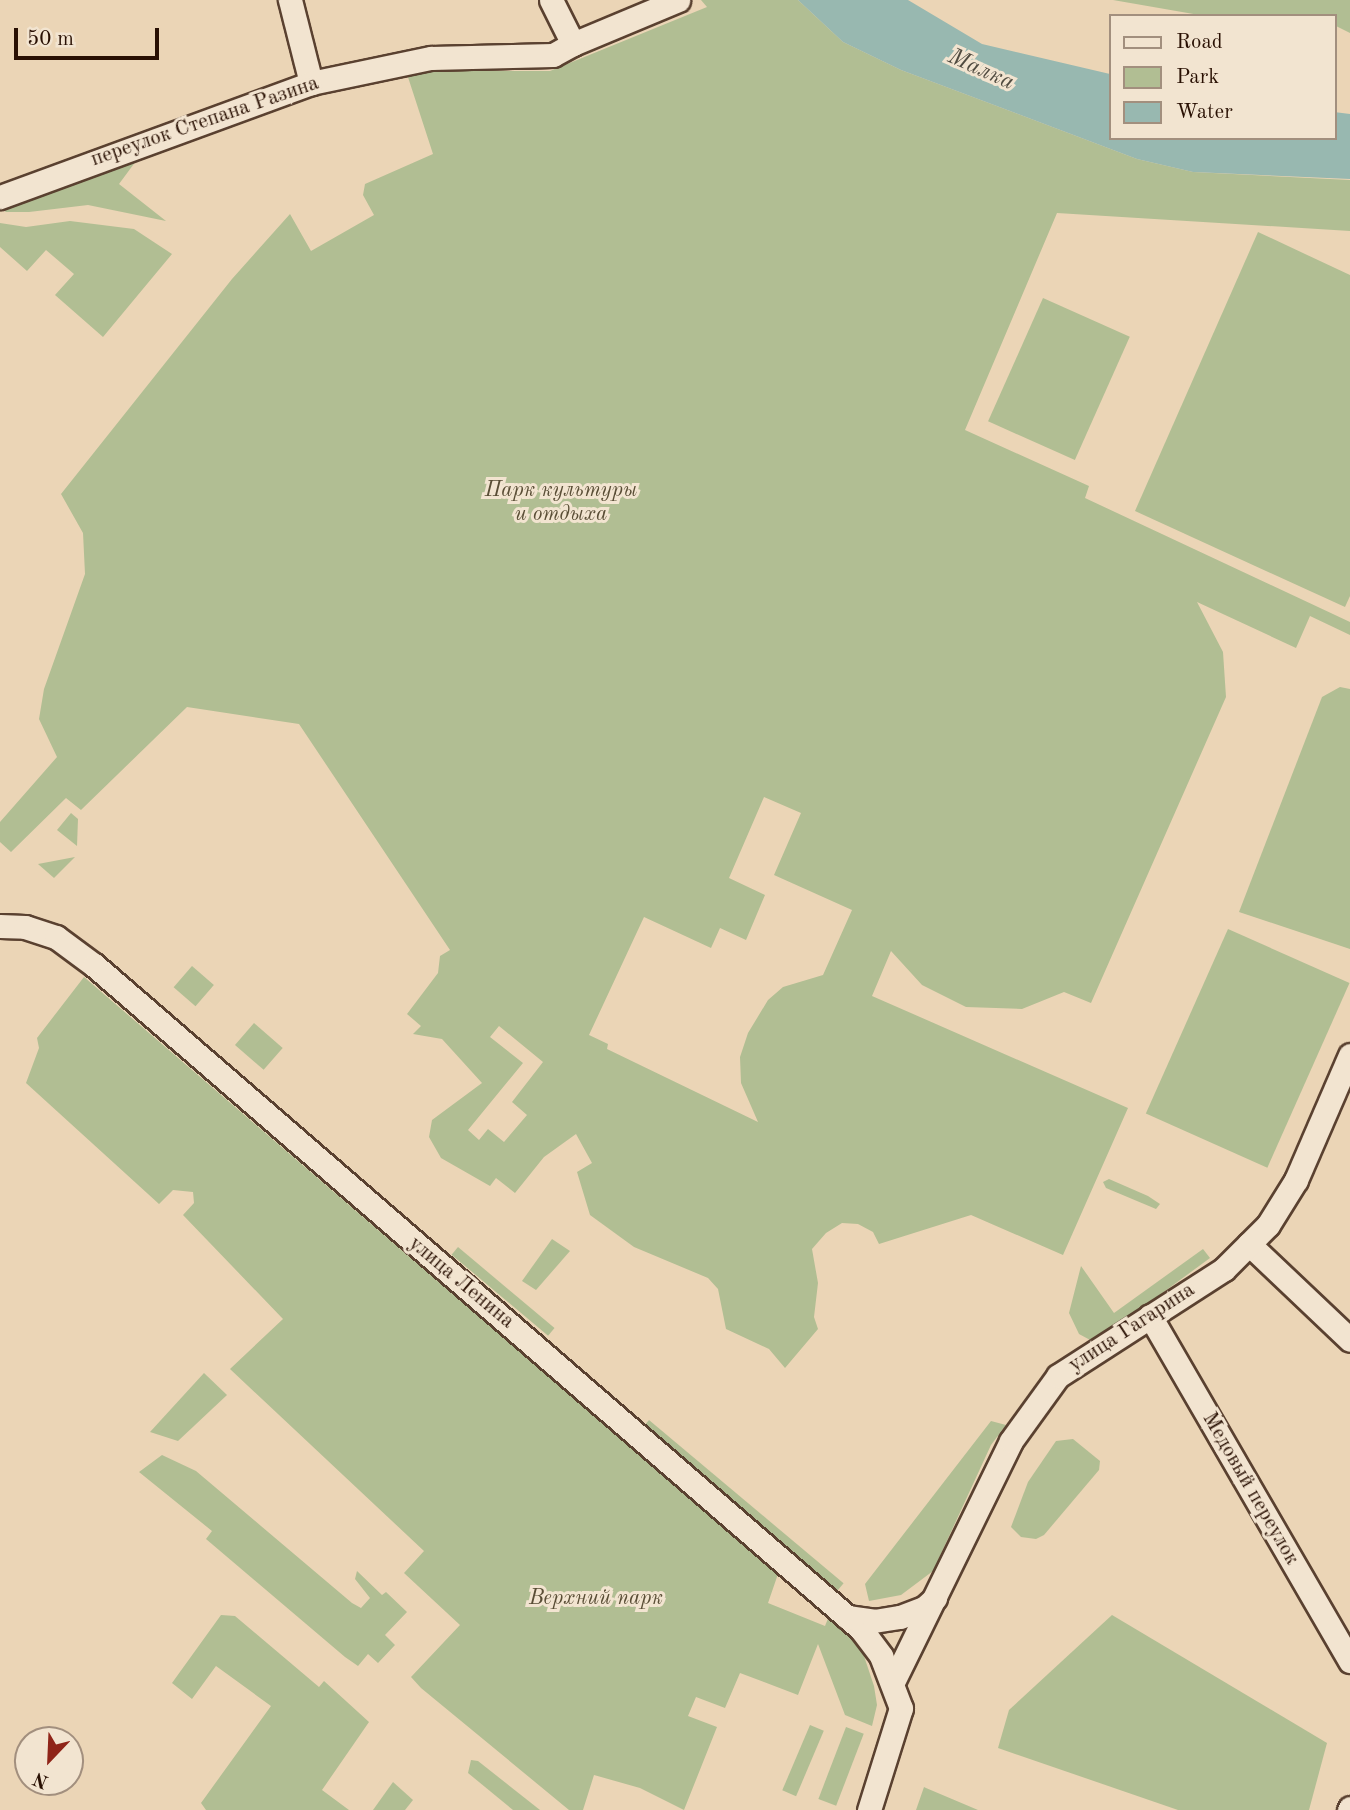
<!DOCTYPE html>
<html>
<head>
<meta charset="utf-8">
<style>
  body { margin:0 }
  #map { position:relative; width:1350px; height:1810px; overflow:hidden; background:#ebd5b6; font-family:"Old Standard TT",serif }
  div>[style] { position:absolute }
  .green>* { inset:0; background:#b1be93; transform-origin:0 0 }
  .water>* { inset:0; background:#98b8b0 }
  .roads { filter:drop-shadow(2px 0 #5a4130) drop-shadow(-2px 0 #5a4130) drop-shadow(0 2px #5a4130) drop-shadow(0 -2px #5a4130) }
  .minor>* { height:23px; margin:-11.5px; padding:0 11.5px; transform-origin:11.5px; border-radius:11.5px; background:#f2e4d0 }
  span { translate:-50% -50%; white-space:nowrap; text-align:center; line-height:1.15; -webkit-text-stroke:6px #f2e4d0; paint-order:stroke }
  .street-label { font-size:21px; color:#291003 }
  .park-label { font-size:21px; color:#594d35; font-style:italic }
  .water-label { font-size:23px; color:#504b40; font-style:italic }
  .legend { position:absolute; left:1109px; top:14px; width:228px; height:126px; box-sizing:border-box; background:#f2e4d0; border:2px solid #a28f7e; margin:0; padding:9px 12px; list-style:none; font-size:21px; color:#291003 }
  .legend li { display:flex; align-items:center; gap:14px; height:35px }
  .legend b { width:35px; border:2px solid #a28f7e }
  .north { position:absolute; left:14px; top:1726px; width:70px; height:70px; box-sizing:border-box; background:#f2e4d0; border:2px solid #a28f7e; border-radius:50%; rotate:203deg; font-size:19px; font-weight:700; line-height:28px; text-align:center; color:#291003 }
  .north::after { content:''; display:block; margin:auto; width:24px; height:32px; background:#8f2418; clip-path:polygon(50% 0,100% 100%,50% 72%,0 100%) }
  .scale { position:absolute; left:14px; top:28px; width:145px; height:32px; box-sizing:border-box; border:4px solid #291003; border-top:0; padding-left:9px; font-size:21px; line-height:24px; white-space:nowrap; color:#291003; -webkit-text-stroke:5px #f2e4d0; paint-order:stroke }
</style>
</head>
<body>
<div id="map">
  <div class="green">
    <i style="clip-path:polygon(evenodd,701px 0,798px 0,843px 42px,901px 70px,1137px 159px,1193px 172px,1350px 180px,1350px 231px,1057px 213px,965px 430px,1089px 486px,1085px 498px,1350px 622px,1350px 635px,1310px 616px,1296px 648px,1197px 602px,1223px 652px,1226px 697px,1091px 1003px,1064px 992px,1022px 1009px,966px 1007px,922px 985px,891px 951px,872px 996px,1128px 1108px,1063px 1255px,971px 1215px,879px 1244px,873px 1232px,858px 1224px,842px 1223px,826px 1233px,812px 1249px,818px 1283px,814px 1317px,818px 1329px,785px 1368px,769px 1349px,726px 1329px,718px 1289px,708px 1278px,634px 1247px,590px 1215px,577px 1172px,592px 1163px,576px 1134px,544px 1157px,515px 1193px,496px 1178px,490px 1186px,441px 1158px,429px 1137px,432px 1120px,482px 1083px,442px 1039px,413px 1034px,421px 1026px,407px 1014px,438px 973px,440px 956px,450px 950px,299px 724px,187px 707px,81px 810px,66px 798px,11px 852px,0 842px,0 822px,57px 757px,39px 719px,44px 689px,85px 574px,83px 533px,61px 494px,232px 279px,290px 214px,311px 251px,374px 215px,363px 195px,365px 184px,433px 154px,406px 71px,550px 71px,707px 7px,701px 0,764px 797px,801px 813px,774px 875px,852px 910px,823px 975px,783px 987px,768px 1000px,748px 1033px,740px 1057px,741px 1083px,758px 1122px,607px 1049px,608px 1044px,589px 1035px,644px 917px,711px 948px,720px 928px,746px 940px,765px 895px,729px 878px,764px 797px,701px 0,499px 1026px,543px 1062px,512px 1102px,527px 1115px,504px 1142px,488px 1129px,479px 1140px,468px 1130px,523px 1063px,490px 1037px,499px 1026px)"></i>
    <i style="clip-path:polygon(1113px 0,1350px 0,1350px 33px,1334px 25px,1334px 16px,1205px 16px)"></i>
    <i style="clip-path:polygon(139px 157px,119px 184px,166px 221px,88px 205px,29px 212px,6px 212px,0 207px)"></i>
    <i style="clip-path:polygon(70px 221px,134px 229px,172px 254px,103px 337px,55px 295px,74px 274px,46px 250px,27px 271px,0 247px,0 223px,26px 227px)"></i>
    <i style="clip-path:polygon(1258px 232px,1350px 275px,1350px 596px,1345px 607px,1135px 511px)"></i>
    <i style="left:1043px;top:298px;width:95px;height:135px;rotate:24deg"></i>
    <i style="clip-path:polygon(1340px 687px,1350px 689px,1350px 949px,1239px 912px,1322px 697px)"></i>
    <i style="clip-path:polygon(71px 813px,78px 819px,77px 846px,57px 830px)"></i>
    <i style="clip-path:polygon(75px 857px,54px 878px,38px 864px)"></i>
    <i style="left:1228px;top:929px;width:133px;height:202px;rotate:24deg"></i>
    <i style="left:192px;top:966px;width:29px;height:28px;rotate:41deg"></i>
    <i style="clip-path:polygon(84px 977px,778px 1574px,768px 1603px,825px 1626px,829px 1616px,859px 1641px,874px 1686px,877px 1705px,872px 1726px,845px 1715px,818px 1644px,798px 1695px,740px 1673px,725px 1708px,696px 1697px,688px 1716px,717px 1727px,684px 1810px,640px 1788px,594px 1775px,583px 1810px,569px 1810px,421px 1688px,411px 1677px,460px 1625px,404px 1573px,424px 1551px,230px 1369px,283px 1319px,183px 1215px,194px 1203px,193px 1192px,173px 1190px,159px 1204px,26px 1083px,39px 1048px,37px 1038px)"></i>
    <i style="left:254px;top:1023px;width:38px;height:29px;rotate:41deg"></i>
    <i style="clip-path:polygon(1109px 1179px,1148px 1196px,1160px 1204px,1156px 1209px,1106px 1188px,1103px 1182px)"></i>
    <i style="clip-path:polygon(552px 1239px,570px 1251px,536px 1290px,522px 1281px)"></i>
    <i style="left:458px;top:1247px;width:126px;height:10px;rotate:40deg"></i>
    <i style="clip-path:polygon(1203px 1249px,1210px 1258px,1105px 1335px,1092px 1341px,1079px 1334px,1069px 1313px,1081px 1266px,1114px 1313px)"></i>
    <i style="clip-path:polygon(204px 1373px,227px 1395px,178px 1441px,150px 1432px)"></i>
    <i style="left:649px;top:1420px;width:254px;height:11px;rotate:40deg"></i>
    <i style="clip-path:polygon(991px 1421px,1006px 1425px,991px 1445px,933px 1571px,901px 1595px,869px 1601px,865px 1584px)"></i>
    <i style="clip-path:polygon(1073px 1439px,1100px 1461px,1099px 1470px,1044px 1535px,1036px 1539px,1021px 1537px,1011px 1527px,1028px 1482px,1056px 1441px)"></i>
    <i style="clip-path:polygon(162px 1455px,196px 1471px,352px 1603px,361px 1608px,370px 1598px,355px 1579px,357px 1571px,382px 1595px,386px 1592px,407px 1612px,385px 1635px,395px 1645px,378px 1663px,368px 1654px,358px 1666px,345px 1657px,206px 1539px,212px 1531px,139px 1472px)"></i>
    <i style="clip-path:polygon(221px 1615px,235px 1616px,319px 1687px,324px 1681px,369px 1722px,322px 1790px,349px 1810px,206px 1810px,201px 1803px,271px 1706px,216px 1666px,192px 1699px,172px 1683px)"></i>
    <i style="clip-path:polygon(1112px 1615px,1327px 1743px,1309px 1810px,1178px 1810px,998px 1748px,1009px 1710px)"></i>
    <i style="left:810px;top:1725px;width:15px;height:71px;rotate:23deg"></i>
    <i style="left:846px;top:1727px;width:19px;height:77px;rotate:21deg"></i>
    <i style="clip-path:polygon(471px 1760px,478px 1761px,540px 1810px,513px 1810px,468px 1773px)"></i>
    <i style="clip-path:polygon(393px 1782px,413px 1800px,405px 1810px,373px 1810px)"></i>
    <i style="clip-path:polygon(924px 1787px,926px 1788px,978px 1810px,916px 1810px)"></i>
  </div>
  <div class="water">
    <i style="clip-path:polygon(798px 0,908px 0,982px 44px,1110px 74px,1110px 138px,1334px 138px,1334px 112px,1350px 114px,1350px 179px,1193px 172px,1137px 159px,901px 70px,843px 42px)"></i>
  </div>
  <div class="roads">
    <div class="minor">
      <i style="left:290px;top:0;width:86px;rotate:75.8deg"></i>
      <i style="left:573px;top:44px;width:114px;rotate:-22.7deg"></i>
      <i style="left:0;top:197px;width:331px;rotate:-20.1deg"></i>
      <i style="left:311px;top:83px;width:123px;rotate:-11.8deg"></i>
      <i style="left:431px;top:58px;width:122px;rotate:-1.4deg"></i>
      <i style="left:553px;top:55px;width:23px;rotate:-29deg"></i>
      <i style="left:573px;top:44px;width:49px;rotate:-116.6deg"></i>
      <i style="left:0;top:926px;width:25px;rotate:2deg"></i>
      <i style="left:25px;top:927px;width:33px;rotate:18deg"></i>
      <i style="left:56px;top:937px;width:47px;rotate:36.4deg"></i>
      <i style="left:94px;top:965px;width:1014px;rotate:40.88deg"></i>
      <i style="left:861px;top:1629px;width:34px;rotate:53deg"></i>
      <i style="left:881px;top:1656px;width:56px;rotate:69deg"></i>
      <i style="left:901px;top:1708px;width:107px;rotate:107.4deg"></i>
      <i style="left:1249px;top:1244px;width:139px;rotate:43.5deg"></i>
      <i style="left:1150px;top:1316px;width:399px;rotate:59.9deg"></i>
      <i style="left:847px;top:1617px;width:27px;rotate:8deg"></i>
      <i style="left:874px;top:1621px;width:26px;rotate:-9deg"></i>
      <i style="left:900px;top:1617px;width:26px;rotate:-21deg"></i>
      <i style="left:924px;top:1608px;width:15px;rotate:-42deg"></i>
      <i style="left:893px;top:1682px;width:268px;rotate:-63.9deg"></i>
      <i style="left:1011px;top:1441px;width:80px;rotate:-54.1deg"></i>
      <i style="left:1058px;top:1376px;width:197px;rotate:-32.8deg"></i>
      <i style="left:1224px;top:1269px;width:62px;rotate:-45deg"></i>
      <i style="left:1268px;top:1225px;width:53px;rotate:-58.1deg"></i>
      <i style="left:1296px;top:1180px;width:136px;rotate:-66.6deg"></i>
      <i style="left:1349px;top:1810px;width:2px;rotate:-63deg"></i>
    </div>
  </div>
  <div class="street-label">
    <span style="left:205px;top:122px;rotate:-19deg">переулок Степана Разина</span>
    <span style="left:461px;top:1283px;rotate:40deg">улица Ленина</span>
    <span style="left:1132px;top:1328px;rotate:-33deg">улица Гагарина</span>
    <span style="left:1250px;top:1489px;rotate:60deg">Медовый переулок</span>
  </div>
  <div class="park-label">
    <span style="left:561px;top:503px">Парк культуры<br>и отдыха</span>
    <span style="left:596px;top:1599px">Верхний парк</span>
  </div>
  <div class="water-label">
    <span style="left:981px;top:70px;rotate:24deg">Малка</span>
  </div>
  <ul class="legend">
  <li><b style="height:9px;background:#f2e4d0"></b>Road</li>
  <li><b style="height:19px;background:#b1be93"></b>Park</li>
  <li><b style="height:19px;background:#98b8b0"></b>Water</li>
  </ul>
  <div class="north">N</div>
  <div class="scale">50 m</div>
</div>
</body>
</html>
